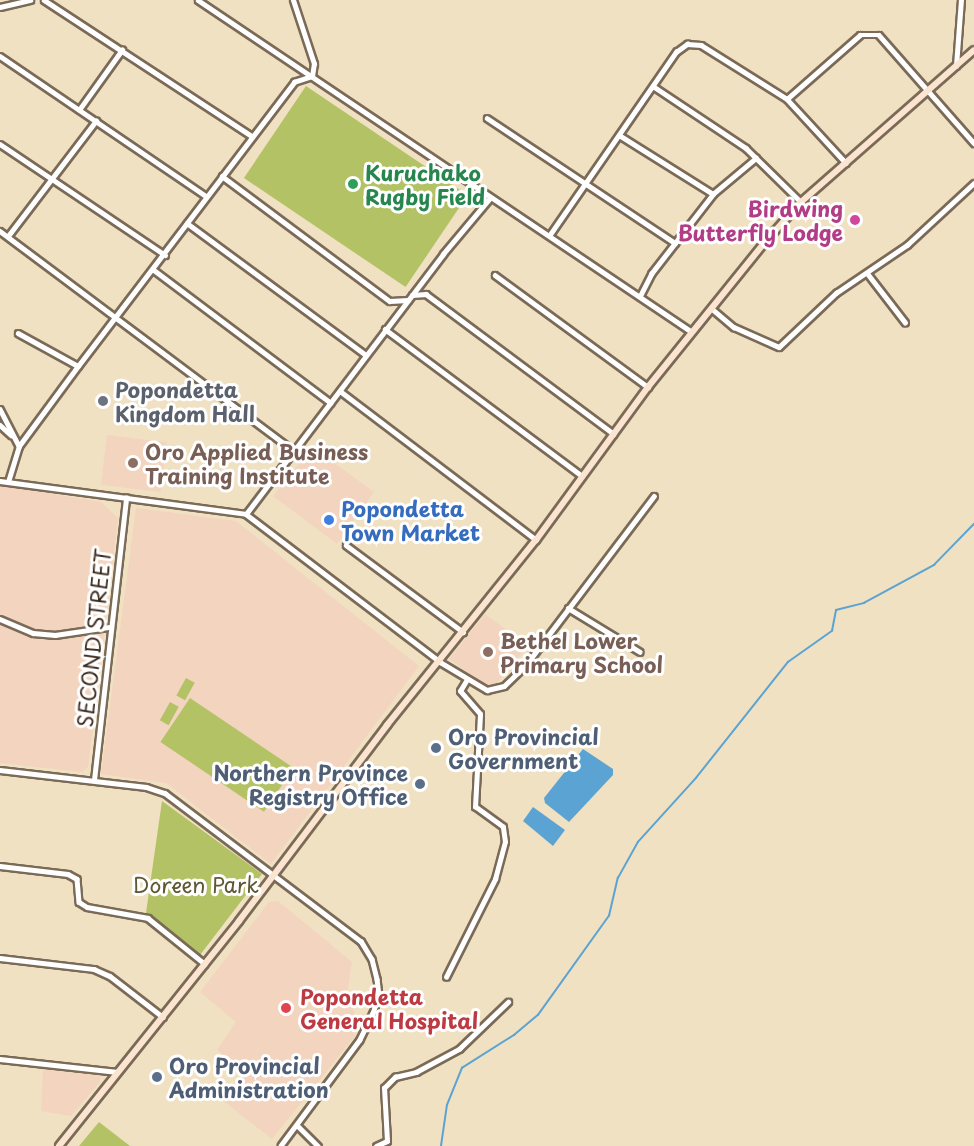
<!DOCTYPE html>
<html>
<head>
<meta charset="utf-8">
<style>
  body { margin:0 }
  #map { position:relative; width:974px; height:1146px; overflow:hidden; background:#f0e1c2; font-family:"Playpen Sans",sans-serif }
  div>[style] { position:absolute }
  .built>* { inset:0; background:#f3d4bf; transform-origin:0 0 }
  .green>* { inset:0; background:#b3c265; transform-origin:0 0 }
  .water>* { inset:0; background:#5ba3d2 }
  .stream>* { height:1.5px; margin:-0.75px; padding:0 0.75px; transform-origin:0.75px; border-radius:0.75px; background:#5ba3d2 }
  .roads { filter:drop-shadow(2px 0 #7a6a57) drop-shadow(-2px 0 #7a6a57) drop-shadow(0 2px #7a6a57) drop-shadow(0 -2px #7a6a57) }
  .minor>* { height:4.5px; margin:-2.25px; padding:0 2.25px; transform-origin:2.25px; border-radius:2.25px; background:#fff }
  .secondary>* { height:6px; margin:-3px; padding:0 3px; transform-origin:3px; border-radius:3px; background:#fce5d0 }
  .dots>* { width:16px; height:16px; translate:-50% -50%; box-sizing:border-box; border:3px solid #fff; border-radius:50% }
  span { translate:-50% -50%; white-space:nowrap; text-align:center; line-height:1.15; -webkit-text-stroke:6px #fff; paint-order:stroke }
  .leisure-label { font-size:21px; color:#27864d; font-weight:700 }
  .left { translate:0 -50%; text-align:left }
  .hotel-label { font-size:21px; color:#b23c85; font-weight:700 }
  .right { translate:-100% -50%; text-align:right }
  .worship-label { font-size:21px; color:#5b616d; font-weight:700 }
  .education-label { font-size:21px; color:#785e54; font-weight:700 }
  .shop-label { font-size:21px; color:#366cbe; font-weight:700 }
  .street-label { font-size:21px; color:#3b2a1e }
  .service-label { font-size:21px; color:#4e5e75; font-weight:700 }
  .park-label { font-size:21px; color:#5f5833 }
  .health-label { font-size:21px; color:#be3a42; font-weight:700 }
</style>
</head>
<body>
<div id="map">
  <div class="built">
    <i style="left:107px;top:435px;width:60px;height:50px;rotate:7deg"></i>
    <i style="clip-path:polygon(307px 454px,318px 461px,325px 456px,374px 492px,337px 544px,273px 496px)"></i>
    <i style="clip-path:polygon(0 485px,101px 502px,118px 518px,88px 767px,82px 772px,0 763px)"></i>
    <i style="clip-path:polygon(136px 508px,236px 521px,419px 666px,271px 864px,166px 783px,101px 774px)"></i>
    <i style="clip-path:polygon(485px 614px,528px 646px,495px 685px,485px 685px,449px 659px)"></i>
    <i style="clip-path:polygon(278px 901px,352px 962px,347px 994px,358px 1022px,355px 1036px,272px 1139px,222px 1100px,242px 1072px,217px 1050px,236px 1022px,200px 992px,269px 902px)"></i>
    <i style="clip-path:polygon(43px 1069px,100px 1076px,100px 1082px,71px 1116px,41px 1111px)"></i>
  </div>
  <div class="green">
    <i style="left:306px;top:86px;width:195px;height:111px;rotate:34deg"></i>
    <i style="left:186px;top:678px;width:10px;height:20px;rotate:29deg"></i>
    <i style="left:190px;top:698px;width:125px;height:53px;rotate:34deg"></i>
    <i style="left:170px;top:702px;width:10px;height:21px;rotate:29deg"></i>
    <i style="clip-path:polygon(162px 801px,262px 874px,200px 955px,146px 913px)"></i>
    <i style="clip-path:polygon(99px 1122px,130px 1146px,79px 1146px)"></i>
  </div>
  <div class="water">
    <i style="clip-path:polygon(583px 749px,613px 769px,613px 775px,569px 822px,545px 803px,544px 798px)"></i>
    <i style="clip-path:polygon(533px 807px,565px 830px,553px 846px,523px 821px)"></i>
  </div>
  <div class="stream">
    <i style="left:441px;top:1146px;width:41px;rotate:-81.7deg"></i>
    <i style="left:447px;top:1105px;width:40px;rotate:-68deg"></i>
    <i style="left:462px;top:1068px;width:62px;rotate:-32.4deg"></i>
    <i style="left:514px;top:1035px;width:31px;rotate:-40deg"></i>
    <i style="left:538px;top:1015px;width:122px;rotate:-54.4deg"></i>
    <i style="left:609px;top:916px;width:39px;rotate:-77deg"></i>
    <i style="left:618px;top:878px;width:41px;rotate:-60.9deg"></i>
    <i style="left:638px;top:842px;width:86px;rotate:-47.8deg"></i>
    <i style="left:696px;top:778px;width:148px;rotate:-51.6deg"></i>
    <i style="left:788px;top:662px;width:54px;rotate:-35.2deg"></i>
    <i style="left:832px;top:631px;width:21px;rotate:-79deg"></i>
    <i style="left:836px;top:610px;width:29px;rotate:-14deg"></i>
    <i style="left:864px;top:603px;width:80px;rotate:-28.5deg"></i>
    <i style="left:934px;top:565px;width:57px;rotate:-45.7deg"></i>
  </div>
  <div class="roads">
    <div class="minor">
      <i style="left:44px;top:0;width:249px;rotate:33.2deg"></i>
      <i style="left:198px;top:0;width:595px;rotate:33.9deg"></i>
      <i style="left:0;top:7px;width:31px;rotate:-13deg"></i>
      <i style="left:0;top:56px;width:249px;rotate:34.2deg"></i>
      <i style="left:956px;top:66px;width:66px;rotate:-85.7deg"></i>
      <i style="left:653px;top:86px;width:112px;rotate:33.7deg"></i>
      <i style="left:746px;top:148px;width:77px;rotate:44.5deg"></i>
      <i style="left:787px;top:99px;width:97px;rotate:-41.2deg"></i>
      <i style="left:860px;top:35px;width:19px"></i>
      <i style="left:879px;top:35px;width:144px;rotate:48.7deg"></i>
      <i style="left:79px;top:110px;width:74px;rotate:-54.4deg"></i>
      <i style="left:487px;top:118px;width:226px;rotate:33.6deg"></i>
      <i style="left:619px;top:135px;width:111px;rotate:32.1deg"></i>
      <i style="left:0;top:144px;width:199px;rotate:33.9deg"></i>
      <i style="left:222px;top:176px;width:209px;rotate:36.7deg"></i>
      <i style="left:390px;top:301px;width:18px;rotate:-3deg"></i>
      <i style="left:187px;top:223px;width:222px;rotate:36.4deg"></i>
      <i style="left:0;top:231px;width:369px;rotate:36.8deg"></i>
      <i style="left:8px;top:236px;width:145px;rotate:-52.6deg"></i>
      <i style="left:549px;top:236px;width:224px;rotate:-55.4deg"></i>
      <i style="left:676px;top:52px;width:14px;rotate:-36deg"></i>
      <i style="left:687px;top:44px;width:14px;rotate:4deg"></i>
      <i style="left:701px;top:45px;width:102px;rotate:32.1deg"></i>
      <i style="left:787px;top:99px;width:87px;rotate:47.3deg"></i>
      <i style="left:154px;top:270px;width:221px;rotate:36.9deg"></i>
      <i style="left:868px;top:274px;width:61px;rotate:52.4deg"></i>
      <i style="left:495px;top:275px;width:190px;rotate:36.2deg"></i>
      <i style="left:412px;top:295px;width:14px;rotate:-4deg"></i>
      <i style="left:426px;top:294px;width:234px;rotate:36.7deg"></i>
      <i style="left:640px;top:296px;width:25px;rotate:-63deg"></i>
      <i style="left:651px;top:274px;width:101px;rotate:-52.2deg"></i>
      <i style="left:713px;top:194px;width:56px;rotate:-39.9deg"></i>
      <i style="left:711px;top:308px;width:30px;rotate:40deg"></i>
      <i style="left:734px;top:327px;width:49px;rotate:24deg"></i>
      <i style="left:779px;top:347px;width:79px;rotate:-43.5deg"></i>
      <i style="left:836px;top:293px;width:86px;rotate:-34.1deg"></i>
      <i style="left:907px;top:245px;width:91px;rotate:-42.8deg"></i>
      <i style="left:385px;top:329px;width:246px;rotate:36.7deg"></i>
      <i style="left:18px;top:333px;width:68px;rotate:28.8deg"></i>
      <i style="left:340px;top:391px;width:246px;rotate:37.2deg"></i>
      <i style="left:0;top:409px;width:42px;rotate:62.8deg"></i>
      <i style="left:0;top:425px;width:15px;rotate:42deg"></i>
      <i style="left:0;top:481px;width:248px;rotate:7.6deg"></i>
      <i style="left:246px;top:514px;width:244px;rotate:37.3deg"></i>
      <i style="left:440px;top:662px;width:55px;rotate:30.8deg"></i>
      <i style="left:487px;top:690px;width:17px;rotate:-13deg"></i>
      <i style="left:504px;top:686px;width:29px;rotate:-44deg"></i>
      <i style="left:525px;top:666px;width:213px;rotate:-52.8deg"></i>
      <i style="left:8px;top:482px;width:38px;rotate:-73deg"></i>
      <i style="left:19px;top:446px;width:99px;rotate:-53.6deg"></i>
      <i style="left:78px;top:366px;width:357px;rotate:-52.7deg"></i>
      <i style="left:294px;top:82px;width:19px;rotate:-18deg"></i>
      <i style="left:312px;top:76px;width:12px;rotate:-81deg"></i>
      <i style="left:314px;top:64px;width:67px;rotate:-108.2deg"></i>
      <i style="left:246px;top:514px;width:326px;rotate:-52.8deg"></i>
      <i style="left:443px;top:254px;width:73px;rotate:-50deg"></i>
      <i style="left:346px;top:545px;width:146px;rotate:36.6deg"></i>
      <i style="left:568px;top:608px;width:84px;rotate:31.4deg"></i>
      <i style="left:0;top:619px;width:36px;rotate:23deg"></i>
      <i style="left:33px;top:633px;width:22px;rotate:5deg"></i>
      <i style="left:55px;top:635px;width:55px;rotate:-8.4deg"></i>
      <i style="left:0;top:770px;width:147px;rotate:6.6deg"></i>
      <i style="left:146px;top:787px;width:20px;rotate:18deg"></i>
      <i style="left:165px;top:793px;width:246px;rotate:37.1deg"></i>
      <i style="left:361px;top:941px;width:21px;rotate:59deg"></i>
      <i style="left:372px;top:959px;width:21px;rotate:76deg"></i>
      <i style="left:377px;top:979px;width:16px;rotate:83deg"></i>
      <i style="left:379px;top:995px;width:19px;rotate:108deg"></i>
      <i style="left:373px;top:1013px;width:30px;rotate:116deg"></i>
      <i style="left:360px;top:1040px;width:132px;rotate:126.7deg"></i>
      <i style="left:94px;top:780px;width:284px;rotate:-83.5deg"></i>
      <i style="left:0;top:866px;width:68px;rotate:6.7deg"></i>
      <i style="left:68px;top:874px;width:10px;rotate:29deg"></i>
      <i style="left:77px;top:879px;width:23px;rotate:85deg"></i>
      <i style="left:79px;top:902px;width:9px;rotate:32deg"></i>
      <i style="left:87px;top:907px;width:62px;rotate:10.2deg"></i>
      <i style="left:148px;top:918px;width:73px;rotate:38.9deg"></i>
      <i style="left:0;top:958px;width:95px;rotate:6.7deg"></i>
      <i style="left:94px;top:969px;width:17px;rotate:24deg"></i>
      <i style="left:110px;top:976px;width:67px;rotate:37.7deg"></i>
      <i style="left:446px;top:977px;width:110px;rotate:-63.4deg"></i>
      <i style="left:495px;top:879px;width:38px;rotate:-75deg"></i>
      <i style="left:505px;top:842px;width:15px;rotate:-98deg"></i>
      <i style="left:503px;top:827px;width:34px;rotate:-144deg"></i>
      <i style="left:475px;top:807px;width:93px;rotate:-86.9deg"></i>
      <i style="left:480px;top:714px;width:30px;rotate:-131deg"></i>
      <i style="left:460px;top:691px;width:12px;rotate:-59deg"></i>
      <i style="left:0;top:1059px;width:118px;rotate:6.3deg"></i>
      <i style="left:297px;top:1125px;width:30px;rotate:45deg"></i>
      <i style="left:376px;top:1146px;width:12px;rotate:-24deg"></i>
      <i style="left:387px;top:1141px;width:53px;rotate:-93.2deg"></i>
      <i style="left:384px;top:1088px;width:16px;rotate:-45deg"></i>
      <i style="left:395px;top:1077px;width:22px;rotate:-13deg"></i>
      <i style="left:416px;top:1072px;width:49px;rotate:-28.1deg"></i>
      <i style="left:459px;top:1049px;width:68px;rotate:-43.8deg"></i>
    </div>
    <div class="secondary">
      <i style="left:59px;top:1146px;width:288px;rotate:-51.3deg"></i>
      <i style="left:239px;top:921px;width:246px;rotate:-52.9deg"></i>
      <i style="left:387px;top:725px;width:238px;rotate:-51.2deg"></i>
      <i style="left:536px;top:540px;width:190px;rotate:-53.8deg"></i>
      <i style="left:648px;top:387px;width:186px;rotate:-51.1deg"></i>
      <i style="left:765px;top:242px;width:54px;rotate:-48deg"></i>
      <i style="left:801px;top:202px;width:230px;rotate:-41.3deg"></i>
    </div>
  </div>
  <div class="dots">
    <i style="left:353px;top:184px;background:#2e9e5b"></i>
    <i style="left:855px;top:220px;background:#d1479c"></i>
    <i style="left:103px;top:401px;background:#6b7280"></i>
    <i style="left:133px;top:463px;background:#8d6e63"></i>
    <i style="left:329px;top:520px;background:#3f7fe0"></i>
    <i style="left:488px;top:652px;background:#8d6e63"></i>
    <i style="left:436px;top:748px;background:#5c6f8a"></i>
    <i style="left:420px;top:784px;background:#5c6f8a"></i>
    <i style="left:286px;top:1008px;background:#e0444e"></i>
    <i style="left:157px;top:1077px;background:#5c6f8a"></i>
  </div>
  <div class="leisure-label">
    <span class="left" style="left:365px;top:184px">Kuruchako<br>Rugby Field</span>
  </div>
  <div class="hotel-label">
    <span class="right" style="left:843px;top:220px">Birdwing<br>Butterfly Lodge</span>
  </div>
  <div class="worship-label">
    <span class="left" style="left:115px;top:401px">Popondetta<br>Kingdom Hall</span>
  </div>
  <div class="education-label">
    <span class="left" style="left:145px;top:463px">Oro Applied Business<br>Training Institute</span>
    <span class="left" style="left:500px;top:652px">Bethel Lower<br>Primary School</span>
  </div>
  <div class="shop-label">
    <span class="left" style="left:341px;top:520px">Popondetta<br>Town Market</span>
  </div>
  <div class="street-label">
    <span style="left:93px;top:638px;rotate:-84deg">SECOND STREET</span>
  </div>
  <div class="service-label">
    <span class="left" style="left:448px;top:748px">Oro Provincial<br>Government</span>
    <span class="right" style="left:408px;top:784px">Northern Province<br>Registry Office</span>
    <span class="left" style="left:169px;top:1077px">Oro Provincial<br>Administration</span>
  </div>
  <div class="park-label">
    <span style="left:196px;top:884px">Doreen Park</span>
  </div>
  <div class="health-label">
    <span class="left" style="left:300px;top:1008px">Popondetta<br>General Hospital</span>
  </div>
</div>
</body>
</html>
